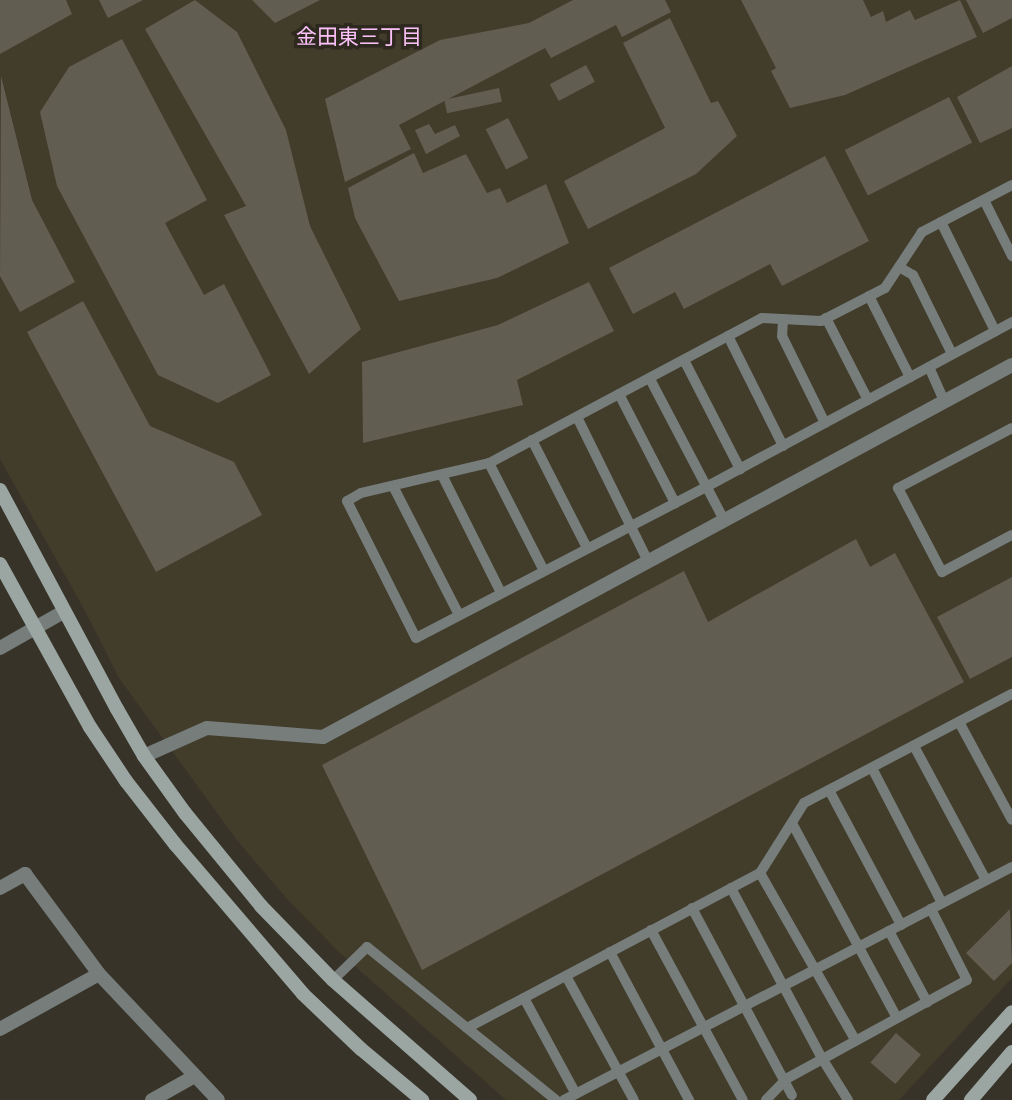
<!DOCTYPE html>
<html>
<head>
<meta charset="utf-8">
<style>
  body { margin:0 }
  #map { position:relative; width:1012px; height:1100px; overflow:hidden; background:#373328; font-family:Georgia,"Noto Sans JP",serif }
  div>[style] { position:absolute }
  .built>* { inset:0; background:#423c2b }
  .building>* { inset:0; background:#615d51; transform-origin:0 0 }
  .lane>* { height:10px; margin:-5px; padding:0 5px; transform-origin:5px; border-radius:5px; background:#767d7b }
  .street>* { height:14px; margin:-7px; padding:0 7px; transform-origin:7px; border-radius:7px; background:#767d7b }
  .secondary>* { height:14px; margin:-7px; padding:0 7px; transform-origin:7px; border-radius:7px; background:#9ba6a3 }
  span { translate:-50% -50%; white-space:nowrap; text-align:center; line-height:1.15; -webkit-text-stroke:7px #2d291f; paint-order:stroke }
  .neighbourhood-label { font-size:21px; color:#fdc1fa }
</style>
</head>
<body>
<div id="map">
  <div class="built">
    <i style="clip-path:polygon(0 0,1012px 0,1012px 978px,899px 1100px,506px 1100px,339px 952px,286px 898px,236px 839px,119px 678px,85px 611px,0 459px)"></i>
  </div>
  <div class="building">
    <i style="clip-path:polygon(0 0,66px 0,72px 14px,0 54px)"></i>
    <i style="clip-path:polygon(99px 0,143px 0,108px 18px)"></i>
    <i style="clip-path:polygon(195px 0,237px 32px,286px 130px,310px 226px,361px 329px,309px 374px,224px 215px,246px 206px,145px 29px)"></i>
    <i style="clip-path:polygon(252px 0,320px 0,275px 23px)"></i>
    <i style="clip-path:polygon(573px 0,665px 0,671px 12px,622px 37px,616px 25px,551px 58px,545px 48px,399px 125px,411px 149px,345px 182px,325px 99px,440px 40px,529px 23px)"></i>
    <i style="clip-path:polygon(741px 0,863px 0,871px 17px,883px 11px,886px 22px,910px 10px,915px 20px,960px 0,977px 37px,845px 95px,790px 108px,771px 71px,776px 68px)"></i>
    <i style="clip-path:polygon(966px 0,1012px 0,1012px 18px,983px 33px)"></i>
    <i style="clip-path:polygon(670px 18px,711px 103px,718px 101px,737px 136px,696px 174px,588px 229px,564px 181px,665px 128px,623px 43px)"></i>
    <i style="clip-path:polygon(122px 39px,207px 200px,165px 223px,204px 295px,224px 284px,271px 375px,218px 403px,158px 375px,57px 186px,40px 112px,69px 67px)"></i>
    <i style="left:586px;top:65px;width:19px;height:41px;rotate:62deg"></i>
    <i style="clip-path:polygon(1012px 66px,1012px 128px,980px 143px,957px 97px)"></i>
    <i style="clip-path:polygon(1px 76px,32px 200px,75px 282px,20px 312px,0 276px)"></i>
    <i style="left:499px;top:88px;width:14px;height:56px;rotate:78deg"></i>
    <i style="left:949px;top:97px;width:51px;height:117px;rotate:63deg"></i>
    <i style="left:508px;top:118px;width:45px;height:25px;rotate:63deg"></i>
    <i style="clip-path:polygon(429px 124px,435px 134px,455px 125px,460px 136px,426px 154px,415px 130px)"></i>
    <i style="clip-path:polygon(414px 153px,423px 173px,466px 154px,487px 193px,500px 188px,507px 203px,546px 184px,569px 243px,497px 278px,399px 301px,355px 218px,348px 188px)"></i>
    <i style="clip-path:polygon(825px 156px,869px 241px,782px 286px,770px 264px,684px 309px,675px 292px,633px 314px,609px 268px)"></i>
    <i style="clip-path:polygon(589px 282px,614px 331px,517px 380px,523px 405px,363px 443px,362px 362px,498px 325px)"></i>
    <i style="clip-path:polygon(83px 301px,150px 426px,234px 462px,262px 515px,156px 572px,27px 332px)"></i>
    <i style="clip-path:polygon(856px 539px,870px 567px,895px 553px,964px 682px,422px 970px,322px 765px,684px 571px,708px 622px)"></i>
    <i style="clip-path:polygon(1012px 577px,1012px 657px,970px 679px,937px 617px)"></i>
    <i style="clip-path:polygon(1010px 909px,1012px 963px,994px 981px,966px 953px)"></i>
    <i style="left:896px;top:1033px;width:33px;height:39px;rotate:41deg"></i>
  </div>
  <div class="lane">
    <i style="left:1012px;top:185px;width:102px;rotate:152.4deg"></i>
    <i style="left:922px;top:232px;width:67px;rotate:123.5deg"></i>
    <i style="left:885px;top:288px;width:72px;rotate:152.7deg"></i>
    <i style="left:821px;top:321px;width:59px;rotate:-177.1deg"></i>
    <i style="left:762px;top:318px;width:309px;rotate:152deg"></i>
    <i style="left:489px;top:463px;width:131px;rotate:166.8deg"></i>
    <i style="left:361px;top:493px;width:16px;rotate:150deg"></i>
    <i style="left:347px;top:501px;width:153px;rotate:63.3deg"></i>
    <i style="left:416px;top:638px;width:327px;rotate:-27.5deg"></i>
    <i style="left:706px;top:487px;width:348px;rotate:-28.3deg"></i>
    <i style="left:984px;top:200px;width:63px;rotate:63.4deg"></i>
    <i style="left:941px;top:222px;width:122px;rotate:63.6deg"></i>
    <i style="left:899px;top:267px;width:16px;rotate:30deg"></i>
    <i style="left:913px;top:275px;width:88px;rotate:63.7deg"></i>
    <i style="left:869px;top:296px;width:91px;rotate:63.2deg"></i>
    <i style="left:826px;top:318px;width:92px;rotate:62.9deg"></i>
    <i style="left:783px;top:319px;width:17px;rotate:93deg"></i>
    <i style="left:782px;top:336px;width:97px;rotate:63.7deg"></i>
    <i style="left:728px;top:336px;width:123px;rotate:63.4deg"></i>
    <i style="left:684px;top:360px;width:123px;rotate:62.8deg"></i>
    <i style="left:929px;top:367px;width:36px;rotate:66deg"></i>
    <i style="left:650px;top:379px;width:159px;rotate:62.3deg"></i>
    <i style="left:619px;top:394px;width:123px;rotate:62.8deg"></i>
    <i style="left:577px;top:417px;width:161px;rotate:63.8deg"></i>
    <i style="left:1012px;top:428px;width:129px;rotate:152.2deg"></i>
    <i style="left:898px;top:488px;width:95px;rotate:62.4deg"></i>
    <i style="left:942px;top:572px;width:79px;rotate:-27.9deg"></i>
    <i style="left:532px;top:440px;width:121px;rotate:63deg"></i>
    <i style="left:489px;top:463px;width:121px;rotate:63deg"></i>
    <i style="left:442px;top:475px;width:132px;rotate:63.4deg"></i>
    <i style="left:393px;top:486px;width:145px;rotate:62.9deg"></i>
    <i style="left:959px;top:722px;width:111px;rotate:61.6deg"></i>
    <i style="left:914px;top:746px;width:152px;rotate:61.8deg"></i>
    <i style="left:872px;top:768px;width:152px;rotate:62.6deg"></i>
    <i style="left:829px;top:790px;width:153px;rotate:61.9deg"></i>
    <i style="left:792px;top:823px;width:221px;rotate:61.7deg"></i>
    <i style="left:760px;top:873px;width:193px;rotate:60.3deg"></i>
    <i style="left:731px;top:888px;width:195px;rotate:61.9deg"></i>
    <i style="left:823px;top:1060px;width:47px;rotate:58deg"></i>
    <i style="left:692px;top:908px;width:212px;rotate:61.9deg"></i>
    <i style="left:651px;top:930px;width:193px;rotate:61.6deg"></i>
    <i style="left:889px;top:931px;width:81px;rotate:61.8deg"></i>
    <i style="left:610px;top:952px;width:168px;rotate:61.9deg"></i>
    <i style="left:566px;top:976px;width:141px;rotate:61.3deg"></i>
    <i style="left:333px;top:980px;width:47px;rotate:-44.1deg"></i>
    <i style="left:367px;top:947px;width:243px;rotate:39deg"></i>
    <i style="left:524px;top:998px;width:109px;rotate:61.6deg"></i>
    <i style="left:467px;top:1028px;width:331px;rotate:-27.9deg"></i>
    <i style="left:760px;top:873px;width:83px;rotate:-57.8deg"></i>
    <i style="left:804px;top:803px;width:235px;rotate:-27.7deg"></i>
    <i style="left:564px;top:1100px;width:505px;rotate:-27.48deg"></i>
    <i style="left:766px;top:1100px;width:29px;rotate:-46deg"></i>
    <i style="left:786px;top:1079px;width:206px;rotate:-28.7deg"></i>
    <i style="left:967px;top:980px;width:80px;rotate:-116.9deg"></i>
  </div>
  <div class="street">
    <i style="left:0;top:648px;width:73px;rotate:-29.7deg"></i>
    <i style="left:144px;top:756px;width:69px;rotate:-24deg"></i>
    <i style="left:207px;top:728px;width:116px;rotate:4.4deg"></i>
    <i style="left:323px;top:737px;width:783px;rotate:-28.37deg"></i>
    <i style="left:0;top:888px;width:29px;rotate:-29deg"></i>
    <i style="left:25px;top:874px;width:124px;rotate:53.5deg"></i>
    <i style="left:99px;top:974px;width:173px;rotate:46.6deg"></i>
    <i style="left:0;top:1029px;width:113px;rotate:-29.1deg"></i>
    <i style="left:152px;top:1100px;width:47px;rotate:-29.3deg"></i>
  </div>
  <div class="secondary">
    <i style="left:0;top:490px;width:248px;rotate:61.9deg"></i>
    <i style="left:117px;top:709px;width:54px;rotate:60.1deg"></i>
    <i style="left:144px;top:756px;width:70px;rotate:54.3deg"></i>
    <i style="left:185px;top:813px;width:120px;rotate:50.7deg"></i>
    <i style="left:261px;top:906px;width:103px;rotate:45.8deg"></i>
    <i style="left:333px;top:980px;width:182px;rotate:41.2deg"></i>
    <i style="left:0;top:564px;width:186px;rotate:61.1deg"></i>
    <i style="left:90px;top:727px;width:65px;rotate:56.3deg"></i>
    <i style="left:126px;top:781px;width:80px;rotate:52.1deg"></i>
    <i style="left:175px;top:844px;width:197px;rotate:49.5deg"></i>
    <i style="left:303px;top:994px;width:80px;rotate:43.5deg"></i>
    <i style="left:361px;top:1049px;width:80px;rotate:39.9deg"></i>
    <i style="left:933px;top:1100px;width:118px;rotate:-48.1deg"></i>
    <i style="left:971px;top:1100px;width:63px;rotate:-49.5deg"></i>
  </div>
  <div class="neighbourhood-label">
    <span style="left:359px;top:35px">金田東三丁目</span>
  </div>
</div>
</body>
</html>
